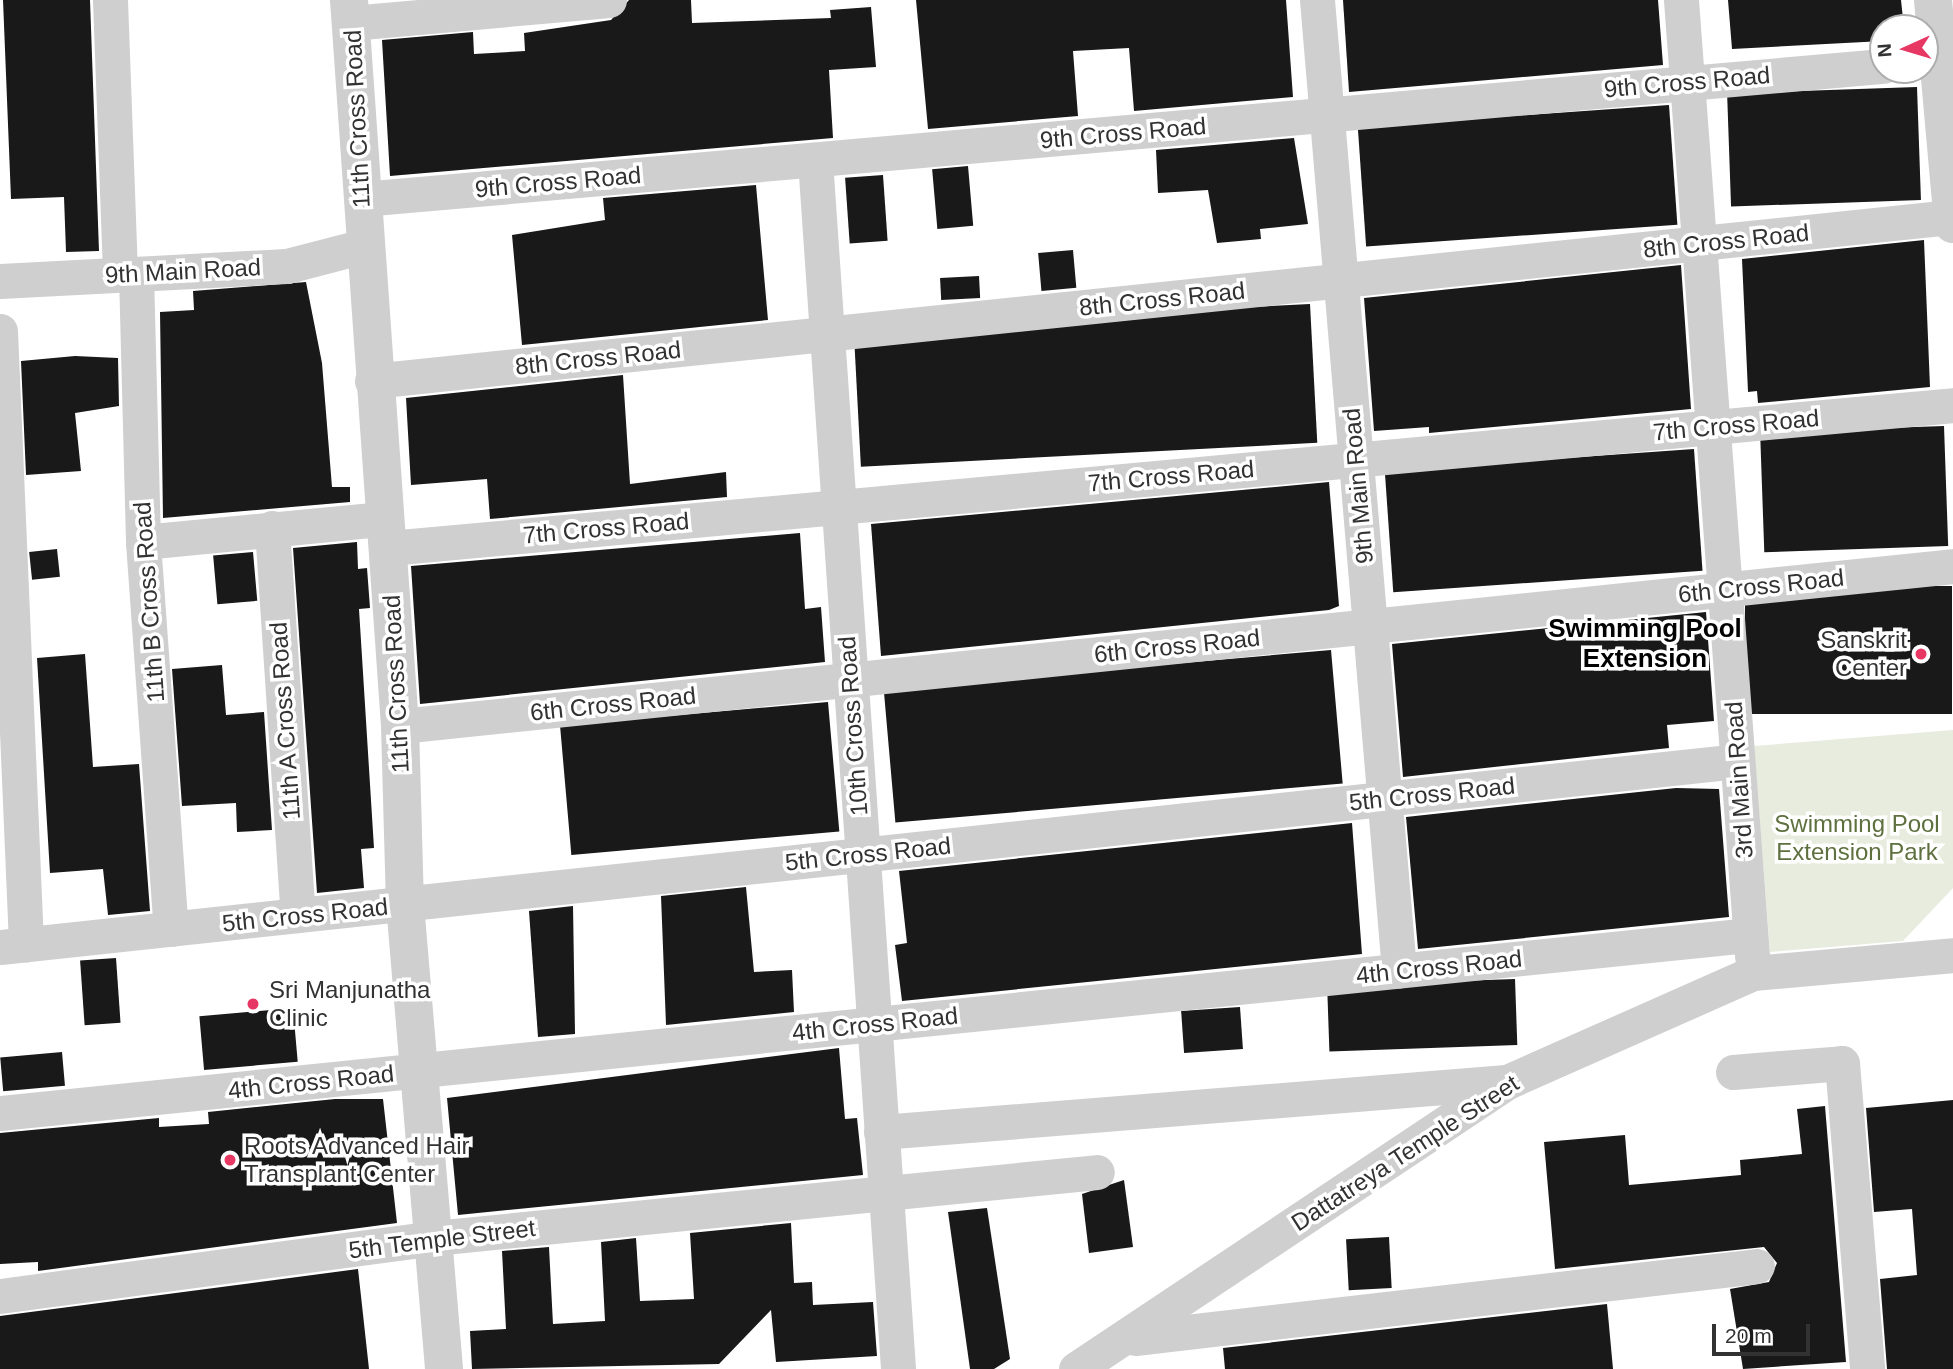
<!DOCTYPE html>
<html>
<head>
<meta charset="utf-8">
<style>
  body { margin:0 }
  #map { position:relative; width:1953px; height:1369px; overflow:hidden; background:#fff; font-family:Arial,sans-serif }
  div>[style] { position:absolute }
  .green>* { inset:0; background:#e8ecde }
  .building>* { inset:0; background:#191919; transform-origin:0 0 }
  .minor>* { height:35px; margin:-17.5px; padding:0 17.5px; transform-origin:17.5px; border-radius:17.5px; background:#cfcfcf }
  .tertiary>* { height:38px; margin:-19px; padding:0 19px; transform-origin:19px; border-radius:19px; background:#cfcfcf }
  .dots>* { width:19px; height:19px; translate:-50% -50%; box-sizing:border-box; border:4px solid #fff; border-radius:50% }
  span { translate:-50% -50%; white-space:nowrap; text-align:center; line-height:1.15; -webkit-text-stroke:7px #fff; paint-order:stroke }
  .street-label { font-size:24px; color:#323232 }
  .poi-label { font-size:24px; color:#323232 }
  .right { translate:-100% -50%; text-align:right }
  .left { translate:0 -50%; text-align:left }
  .park-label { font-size:24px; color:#5e703e }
  .neighbourhood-label { font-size:26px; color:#000; font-weight:700 }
  .north { position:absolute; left:1869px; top:14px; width:70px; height:70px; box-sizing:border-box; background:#fff; border:2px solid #adadad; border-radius:50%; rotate:266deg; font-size:19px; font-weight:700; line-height:28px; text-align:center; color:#323232 }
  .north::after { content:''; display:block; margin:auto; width:24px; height:32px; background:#e73763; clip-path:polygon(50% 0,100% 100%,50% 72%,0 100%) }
  .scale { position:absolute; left:1712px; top:1324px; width:98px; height:32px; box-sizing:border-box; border:4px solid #323232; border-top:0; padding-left:9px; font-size:21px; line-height:24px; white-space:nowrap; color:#323232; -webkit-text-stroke:5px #fff; paint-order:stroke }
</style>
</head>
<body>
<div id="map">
  <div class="green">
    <i style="clip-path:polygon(1953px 730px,1953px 888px,1903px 941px,1770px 952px,1754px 746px)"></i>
  </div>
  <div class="building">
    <i style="clip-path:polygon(3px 0,90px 0,99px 251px,66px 252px,64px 197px,11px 199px)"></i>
    <i style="clip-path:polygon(629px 0,691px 0,692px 23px,831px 18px,830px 10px,871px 7px,876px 67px,829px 70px,833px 138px,390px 176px,382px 40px,473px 32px,474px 54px,525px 51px,524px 33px,611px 20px)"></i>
    <i style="clip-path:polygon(916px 0,1286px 0,1293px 97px,1134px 111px,1129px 48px,1073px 51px,1078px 116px,928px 129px)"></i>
    <i style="clip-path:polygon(1343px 0,1658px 0,1663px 65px,1349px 92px)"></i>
    <i style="clip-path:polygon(1728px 0,1901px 0,1904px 28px,1883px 28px,1883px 41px,1732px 49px)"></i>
    <i style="left:1917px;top:87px;width:113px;height:190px;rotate:88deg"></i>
    <i style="left:1669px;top:105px;width:120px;height:312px;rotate:86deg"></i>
    <i style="clip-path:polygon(1294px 138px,1308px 224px,1260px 229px,1261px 239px,1217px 243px,1208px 190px,1158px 193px,1156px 150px)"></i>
    <i style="left:968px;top:166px;width:60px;height:36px;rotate:85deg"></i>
    <i style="left:883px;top:175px;width:66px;height:38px;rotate:86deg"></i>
    <i style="clip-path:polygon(756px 185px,768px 320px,522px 345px,512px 235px,605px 220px,603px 198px)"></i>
    <i style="clip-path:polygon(1924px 240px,1930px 387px,1758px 403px,1757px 391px,1748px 392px,1742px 259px)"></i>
    <i style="left:1073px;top:250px;width:38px;height:35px;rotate:85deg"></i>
    <i style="clip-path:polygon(1681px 265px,1691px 409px,1429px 433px,1429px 427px,1374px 431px,1364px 298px)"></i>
    <i style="left:979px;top:276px;width:22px;height:39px;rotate:87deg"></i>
    <i style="clip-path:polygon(306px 282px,322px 363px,332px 487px,350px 487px,350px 502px,163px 518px,160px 312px,194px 310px,193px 291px)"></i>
    <i style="left:1310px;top:304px;width:139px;height:457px;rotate:87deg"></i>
    <i style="clip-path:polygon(75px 356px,118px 358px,119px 406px,75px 413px,81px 471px,26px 475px,21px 361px)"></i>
    <i style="clip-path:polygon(623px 375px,630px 484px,726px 472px,727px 497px,490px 519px,487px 479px,411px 485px,406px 398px)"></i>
    <i style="left:1944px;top:426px;width:120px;height:184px;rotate:88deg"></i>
    <i style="left:1694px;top:449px;width:122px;height:310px;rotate:86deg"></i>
    <i style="clip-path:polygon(1329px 482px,1339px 606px,1329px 610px,881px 656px,871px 524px)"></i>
    <i style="clip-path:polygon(800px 533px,805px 609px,821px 607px,825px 662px,420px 704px,411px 566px)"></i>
    <i style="clip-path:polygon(357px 542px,358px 569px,367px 568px,370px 608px,359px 609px,374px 848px,361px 849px,364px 888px,317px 893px,293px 548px)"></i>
    <i style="left:57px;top:549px;width:28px;height:28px;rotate:84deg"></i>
    <i style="left:253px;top:552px;width:49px;height:40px;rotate:85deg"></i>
    <i style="left:1952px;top:586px;width:128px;height:207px;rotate:90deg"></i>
    <i style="clip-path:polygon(1706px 612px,1714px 721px,1667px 725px,1669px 748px,1403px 777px,1392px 644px)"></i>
    <i style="left:1331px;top:650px;width:134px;height:449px;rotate:85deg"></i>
    <i style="clip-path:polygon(85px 654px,93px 767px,139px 764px,150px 911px,108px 915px,103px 869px,50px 873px,37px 658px)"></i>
    <i style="clip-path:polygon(222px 665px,226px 715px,264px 712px,272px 830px,237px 832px,236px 803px,182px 806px,172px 669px)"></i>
    <i style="left:828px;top:702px;width:130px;height:269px;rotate:85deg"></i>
    <i style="clip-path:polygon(1676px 788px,1719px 789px,1729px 917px,1418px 949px,1406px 817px)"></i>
    <i style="clip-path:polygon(1352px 823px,1362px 954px,902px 1001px,895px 945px,907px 943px,899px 871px)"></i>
    <i style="clip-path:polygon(746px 887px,754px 972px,792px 970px,794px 1012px,666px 1025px,661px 896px)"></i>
    <i style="clip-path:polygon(573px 906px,575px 1034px,538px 1037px,529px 911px)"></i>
    <i style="left:116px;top:958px;width:65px;height:36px;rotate:86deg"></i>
    <i style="left:1515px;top:979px;width:66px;height:188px;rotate:88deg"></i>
    <i style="left:1240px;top:1007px;width:42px;height:59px;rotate:86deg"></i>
    <i style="left:293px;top:1008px;width:54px;height:94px;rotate:85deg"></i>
    <i style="clip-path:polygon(839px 1048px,845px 1119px,857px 1118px,863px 1175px,458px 1215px,447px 1098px)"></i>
    <i style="left:62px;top:1052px;width:34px;height:62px;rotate:85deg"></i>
    <i style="clip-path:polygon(335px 1099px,383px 1099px,397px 1223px,38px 1271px,38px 1262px,0 1264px,0 1133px,159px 1118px,159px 1127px,209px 1124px,208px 1112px)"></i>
    <i style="clip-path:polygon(1953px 1100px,1953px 1369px,1887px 1369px,1880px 1279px,1917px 1275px,1912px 1209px,1874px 1212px,1866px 1108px)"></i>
    <i style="clip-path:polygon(1825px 1106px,1846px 1362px,1743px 1369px,1730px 1289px,1769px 1282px,1777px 1263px,1764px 1247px,1555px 1269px,1544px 1142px,1625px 1135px,1629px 1185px,1741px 1175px,1740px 1160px,1802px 1154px,1797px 1109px)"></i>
    <i style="clip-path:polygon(1124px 1180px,1133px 1247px,1089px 1253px,1082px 1194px)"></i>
    <i style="clip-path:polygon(987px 1208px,1010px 1359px,994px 1369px,970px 1369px,948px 1212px)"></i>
    <i style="clip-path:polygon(791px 1223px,794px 1283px,812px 1282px,813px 1305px,873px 1302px,877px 1356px,776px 1362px,771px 1310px,719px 1364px,472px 1369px,470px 1331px,506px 1329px,502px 1251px,549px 1247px,553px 1324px,605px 1321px,601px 1242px,636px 1238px,640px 1301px,694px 1299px,690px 1233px)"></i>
    <i style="left:1389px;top:1237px;width:51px;height:43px;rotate:87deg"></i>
    <i style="clip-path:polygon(358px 1269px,369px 1369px,0 1369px,0 1316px)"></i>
    <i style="clip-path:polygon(1607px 1304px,1613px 1369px,1225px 1369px,1223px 1348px)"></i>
  </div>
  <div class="minor">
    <i style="left:110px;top:0;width:274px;rotate:87.9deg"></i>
    <i style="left:1317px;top:0;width:974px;rotate:85.17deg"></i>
    <i style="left:1681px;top:0;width:959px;rotate:85.75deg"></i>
    <i style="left:351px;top:23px;width:259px;rotate:-5.1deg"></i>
    <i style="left:815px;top:160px;width:1212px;rotate:86.07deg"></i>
    <i style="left:362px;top:199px;width:1527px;rotate:-5deg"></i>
    <i style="left:136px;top:274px;width:268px;rotate:88.5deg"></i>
    <i style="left:143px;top:542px;width:388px;rotate:85.9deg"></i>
    <i style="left:0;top:281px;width:287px;rotate:-3deg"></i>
    <i style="left:287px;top:266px;width:80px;rotate:-14.6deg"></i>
    <i style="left:0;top:331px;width:614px;rotate:87.57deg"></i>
    <i style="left:372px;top:381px;width:1588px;rotate:-5.93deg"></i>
    <i style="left:272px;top:528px;width:388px;rotate:86.2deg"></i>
    <i style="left:143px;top:542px;width:241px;rotate:-5.5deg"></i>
    <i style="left:389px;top:548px;width:1571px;rotate:-5.22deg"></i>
    <i style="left:400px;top:726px;width:1561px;rotate:-5.88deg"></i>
    <i style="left:0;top:947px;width:1747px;rotate:-6.11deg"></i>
    <i style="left:1733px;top:1072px;width:109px;rotate:-4.7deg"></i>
    <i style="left:1842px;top:1063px;width:307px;rotate:85.3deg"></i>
    <i style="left:0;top:1113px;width:1759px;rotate:-5.81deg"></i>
    <i style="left:881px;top:1132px;width:627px;rotate:-4.57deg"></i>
    <i style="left:0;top:1296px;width:438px;rotate:-7.6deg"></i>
    <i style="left:434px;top:1238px;width:666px;rotate:-5.68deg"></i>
    <i style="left:1135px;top:1338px;width:626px;rotate:-6.6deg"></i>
    <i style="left:1076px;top:1369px;width:518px;rotate:-33.66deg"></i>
    <i style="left:1507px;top:1082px;width:269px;rotate:-23.9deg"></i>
    <i style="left:1753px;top:973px;width:201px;rotate:-5.1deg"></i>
  </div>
  <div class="tertiary">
    <i style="left:349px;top:0;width:728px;rotate:85.98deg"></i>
    <i style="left:400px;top:726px;width:178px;rotate:88.4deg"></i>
    <i style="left:405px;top:904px;width:467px;rotate:85.2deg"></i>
    <i style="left:1933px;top:0;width:225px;rotate:84.9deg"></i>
  </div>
  <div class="dots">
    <i style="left:1921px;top:654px;background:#e73763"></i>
    <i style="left:253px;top:1004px;background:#e73763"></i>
    <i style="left:230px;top:1160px;background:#e73763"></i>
  </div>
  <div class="street-label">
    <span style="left:1687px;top:82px;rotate:-5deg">9th Cross Road</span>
    <span style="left:357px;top:119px;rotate:-93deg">11th Cross Road</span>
    <span style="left:1123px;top:133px;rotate:-5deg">9th Cross Road</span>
    <span style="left:558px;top:182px;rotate:-5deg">9th Cross Road</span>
    <span style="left:1726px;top:241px;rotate:-6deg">8th Cross Road</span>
    <span style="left:183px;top:271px;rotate:-3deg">9th Main Road</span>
    <span style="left:1162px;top:299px;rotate:-6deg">8th Cross Road</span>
    <span style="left:598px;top:358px;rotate:-6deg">8th Cross Road</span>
    <span style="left:1736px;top:425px;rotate:-5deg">7th Cross Road</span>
    <span style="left:1171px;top:476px;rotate:-5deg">7th Cross Road</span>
    <span style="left:1358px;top:486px;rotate:-95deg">9th Main Road</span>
    <span style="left:606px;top:528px;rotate:-5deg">7th Cross Road</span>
    <span style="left:1761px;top:586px;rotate:-6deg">6th Cross Road</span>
    <span style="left:149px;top:602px;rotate:-94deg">11th B Cross Road</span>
    <span style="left:1177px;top:646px;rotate:-6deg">6th Cross Road</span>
    <span style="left:396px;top:684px;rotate:-93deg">11th Cross Road</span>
    <span style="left:613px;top:704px;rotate:-6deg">6th Cross Road</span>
    <span style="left:285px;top:721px;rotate:-94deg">11th A Cross Road</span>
    <span style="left:853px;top:726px;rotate:-94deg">10th Cross Road</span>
    <span style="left:1739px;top:780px;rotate:-94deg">3rd Main Road</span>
    <span style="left:1432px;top:794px;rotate:-6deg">5th Cross Road</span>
    <span style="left:868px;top:854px;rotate:-6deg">5th Cross Road</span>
    <span style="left:305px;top:915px;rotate:-6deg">5th Cross Road</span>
    <span style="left:1439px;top:967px;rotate:-6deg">4th Cross Road</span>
    <span style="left:875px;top:1024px;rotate:-6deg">4th Cross Road</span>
    <span style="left:311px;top:1082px;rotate:-6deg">4th Cross Road</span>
    <span style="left:1405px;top:1153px;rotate:-33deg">Dattatreya Temple Street</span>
    <span style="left:442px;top:1239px;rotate:-7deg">5th Temple Street</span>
  </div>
  <div class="poi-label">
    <span class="right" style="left:1907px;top:654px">Sanskrit<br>Center</span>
    <span class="left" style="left:269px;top:1004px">Sri Manjunatha<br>Clinic</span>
    <span class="left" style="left:244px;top:1160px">Roots Advanced Hair<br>Transplant Center</span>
  </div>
  <div class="park-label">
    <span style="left:1857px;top:838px">Swimming Pool<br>Extension Park</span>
  </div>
  <div class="neighbourhood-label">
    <span style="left:1645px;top:644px">Swimming Pool<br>Extension</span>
  </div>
  <div class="north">N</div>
  <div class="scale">20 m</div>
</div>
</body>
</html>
